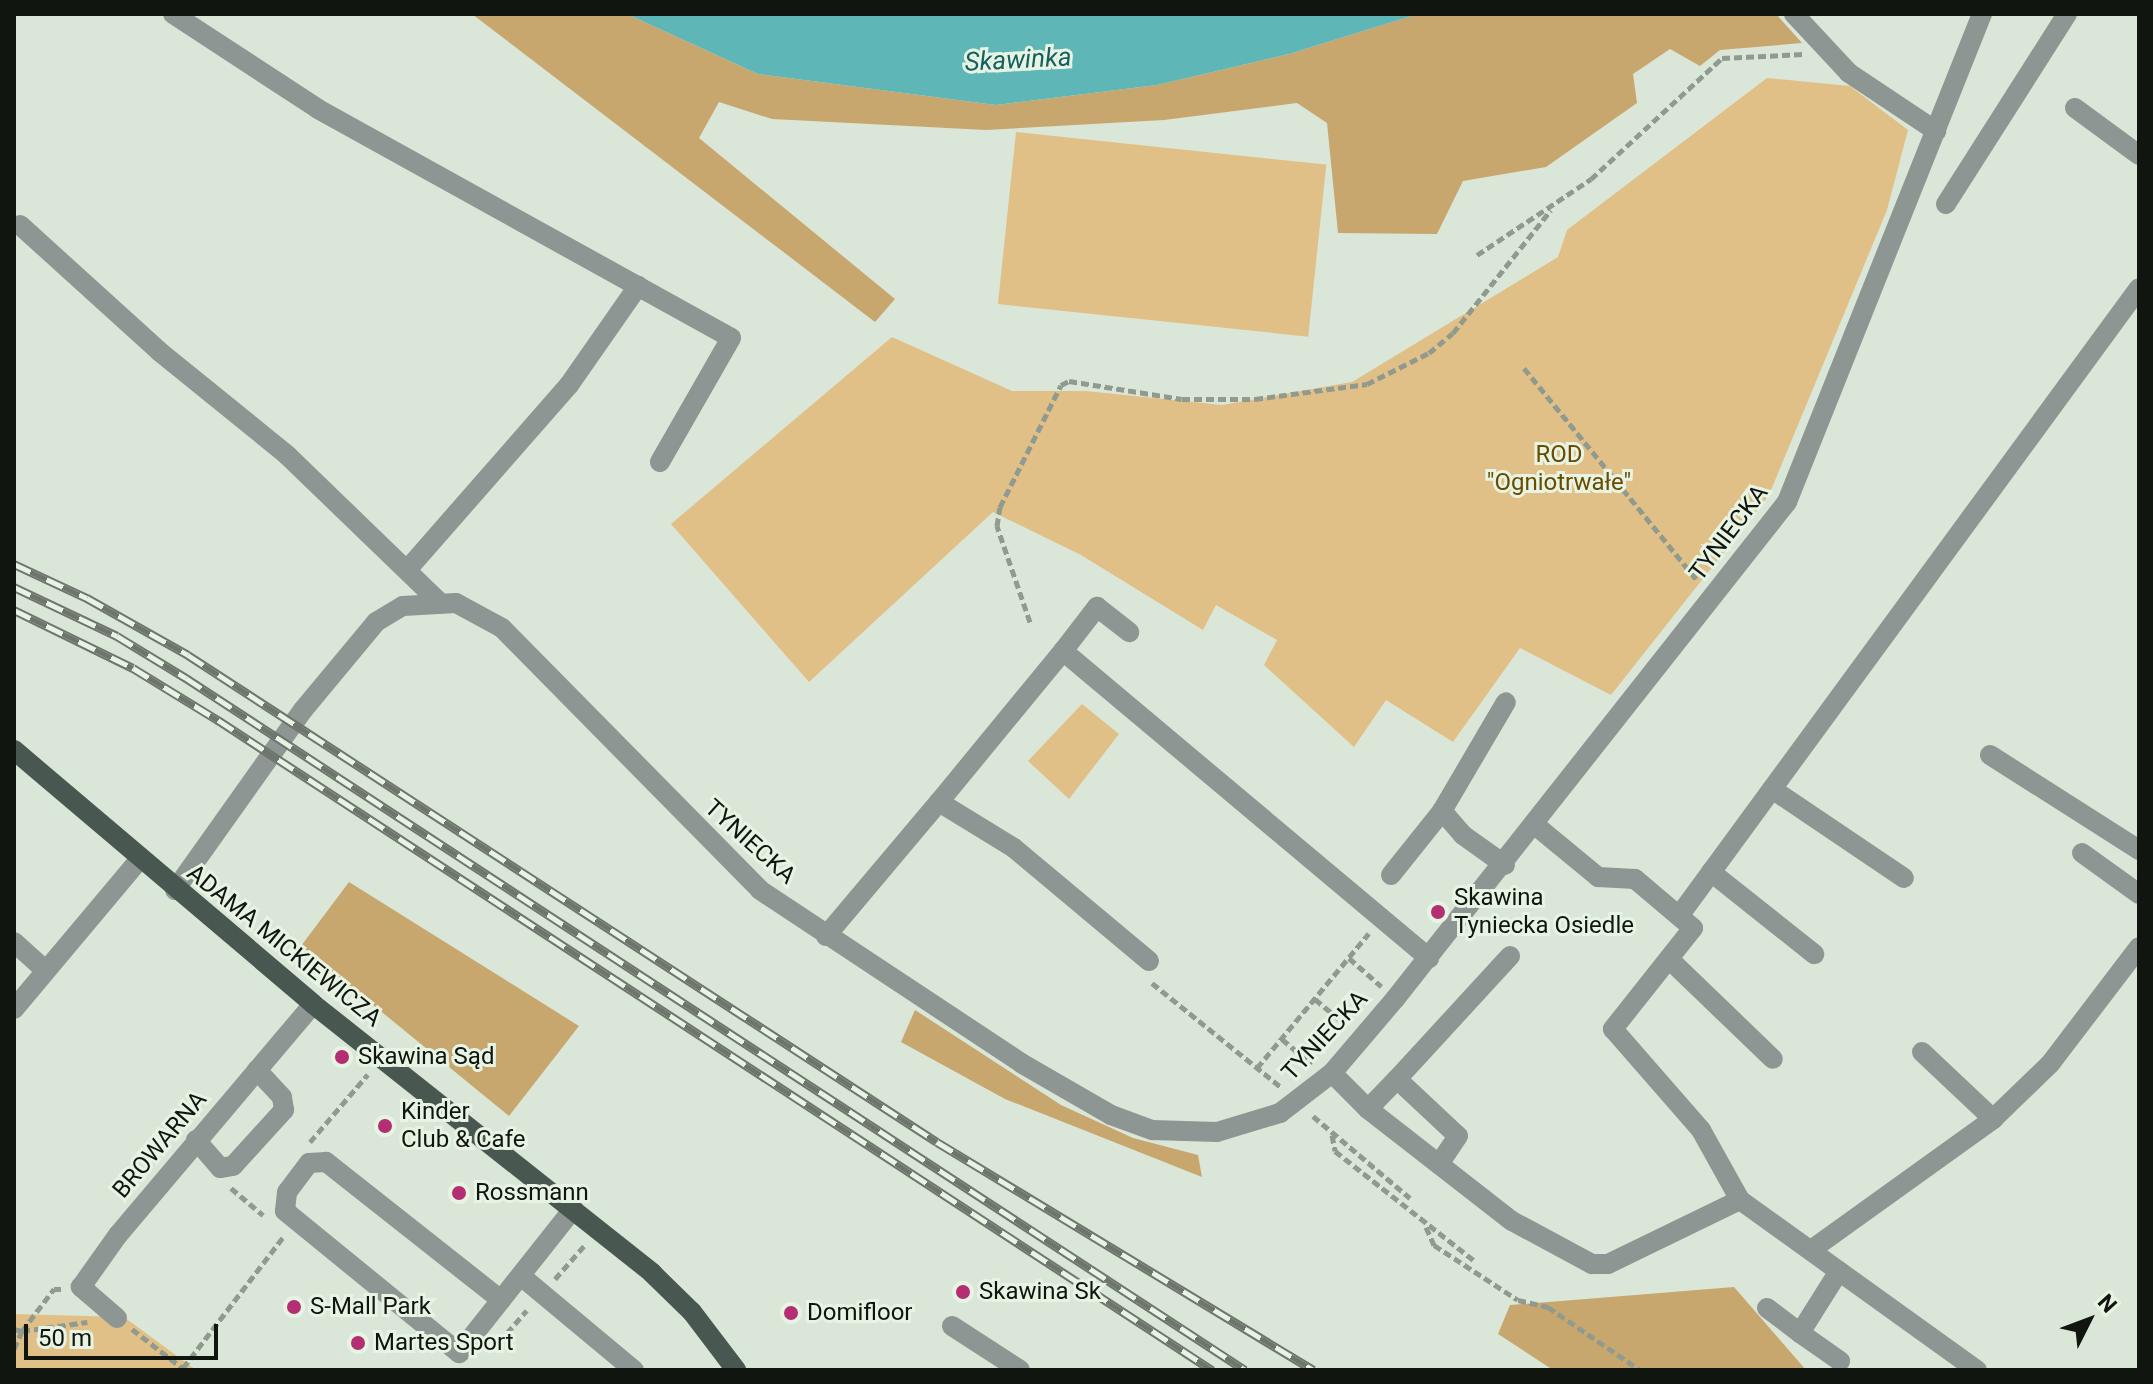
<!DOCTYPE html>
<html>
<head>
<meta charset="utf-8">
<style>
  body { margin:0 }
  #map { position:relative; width:2153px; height:1384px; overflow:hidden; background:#dae6d7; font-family:Roboto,sans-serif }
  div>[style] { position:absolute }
  .green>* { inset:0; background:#e1c087; transform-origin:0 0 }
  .forest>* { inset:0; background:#c8a76e }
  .water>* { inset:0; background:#5fb6b7 }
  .path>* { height:5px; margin-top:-2.5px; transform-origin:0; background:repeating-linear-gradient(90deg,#919a8e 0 8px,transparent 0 12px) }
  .minor>* { height:20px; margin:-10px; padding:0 10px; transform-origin:10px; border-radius:10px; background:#8d9692 }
  .major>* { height:20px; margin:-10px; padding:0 10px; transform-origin:10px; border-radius:10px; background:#495751 }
  .rail>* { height:9px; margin-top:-4.5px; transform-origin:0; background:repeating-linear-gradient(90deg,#e7f4e4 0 18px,#6e756c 0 36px); box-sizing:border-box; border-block:2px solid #6e756c }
  .dots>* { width:22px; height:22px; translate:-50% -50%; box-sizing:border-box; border:4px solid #e7f4e4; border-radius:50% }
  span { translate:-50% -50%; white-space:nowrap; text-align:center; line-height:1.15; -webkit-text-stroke:6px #e7f4e4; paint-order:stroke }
  .park-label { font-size:24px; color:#6b4b00 }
  .street-label { font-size:24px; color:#111510 }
  .poi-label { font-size:24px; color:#111510 }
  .left { translate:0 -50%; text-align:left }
  .water-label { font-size:26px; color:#155f5f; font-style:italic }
  .frame { position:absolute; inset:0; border:16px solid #111510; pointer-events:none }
  .north { position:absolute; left:2049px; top:1280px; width:80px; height:80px; -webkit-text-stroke:6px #e7f4e4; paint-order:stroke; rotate:48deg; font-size:22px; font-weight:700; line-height:32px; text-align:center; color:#111510 }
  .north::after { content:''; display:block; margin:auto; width:28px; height:36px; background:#111510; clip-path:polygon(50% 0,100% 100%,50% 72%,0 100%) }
  .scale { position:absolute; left:24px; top:1324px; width:194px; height:36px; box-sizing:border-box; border:4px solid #111510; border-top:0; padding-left:10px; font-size:24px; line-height:28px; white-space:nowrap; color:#111510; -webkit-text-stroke:6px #e7f4e4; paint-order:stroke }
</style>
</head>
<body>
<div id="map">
  <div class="green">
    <i style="clip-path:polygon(1767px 78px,1850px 86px,1908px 130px,1887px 210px,1769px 495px,1611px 695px,1520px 648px,1453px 742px,1386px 700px,1354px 747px,1264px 665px,1277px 640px,1216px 605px,1203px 630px,1081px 555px,993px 512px,809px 682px,671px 524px,892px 337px,1012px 391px,1086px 391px,1222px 405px,1352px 382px,1558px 257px,1567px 230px)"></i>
    <i style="left:1016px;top:132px;width:312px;height:173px;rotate:6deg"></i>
    <i style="clip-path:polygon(1082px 704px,1119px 734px,1069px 799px,1028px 761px)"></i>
    <i style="clip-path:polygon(14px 1314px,124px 1317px,196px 1370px,14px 1370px)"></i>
  </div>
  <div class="forest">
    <i style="clip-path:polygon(472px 14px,627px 14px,758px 74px,996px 105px,1157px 85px,1289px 54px,1418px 14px,1776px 14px,1802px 43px,1720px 50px,1700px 66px,1670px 49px,1633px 74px,1637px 103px,1546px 167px,1463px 181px,1437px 234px,1338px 233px,1327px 123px,1297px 103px,1164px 120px,986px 130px,772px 119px,719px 102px,699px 138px,895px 299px,875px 322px)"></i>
    <i style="clip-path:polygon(349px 882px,579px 1026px,509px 1116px,301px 946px)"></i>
    <i style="clip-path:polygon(915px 1010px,1061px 1105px,1133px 1138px,1198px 1155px,1202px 1177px,1005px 1099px,901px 1042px)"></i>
    <i style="clip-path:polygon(1734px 1287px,1806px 1370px,1553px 1370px,1498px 1334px,1510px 1305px)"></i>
  </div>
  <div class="water">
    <i style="clip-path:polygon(627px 14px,1418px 14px,1289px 54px,1157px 85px,996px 105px,758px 74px)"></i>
  </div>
  <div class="path">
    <i style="left:1477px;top:255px;width:137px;rotate:-33.7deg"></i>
    <i style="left:1591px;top:179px;width:178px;rotate:-42.7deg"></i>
    <i style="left:1722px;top:58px;width:81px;rotate:-2.8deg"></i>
    <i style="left:1524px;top:368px;width:275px;rotate:50.8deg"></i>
    <i style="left:1030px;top:622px;width:102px;rotate:-109deg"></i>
    <i style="left:997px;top:526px;width:19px;rotate:-81deg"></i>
    <i style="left:1000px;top:507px;width:136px;rotate:-63.4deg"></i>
    <i style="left:1061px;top:385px;width:9px;rotate:-27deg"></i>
    <i style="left:1069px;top:381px;width:114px;rotate:9.1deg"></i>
    <i style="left:1182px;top:399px;width:73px"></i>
    <i style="left:1255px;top:399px;width:113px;rotate:-7.6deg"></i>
    <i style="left:1367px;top:384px;width:69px;rotate:-26.6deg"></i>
    <i style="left:1429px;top:353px;width:31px;rotate:-40deg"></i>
    <i style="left:1453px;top:333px;width:157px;rotate:-51.5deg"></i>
    <i style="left:1349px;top:958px;width:43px;rotate:41.2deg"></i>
    <i style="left:1152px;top:983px;width:167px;rotate:38.9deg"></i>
    <i style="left:1315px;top:999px;width:39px;rotate:40deg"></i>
    <i style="left:1282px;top:1039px;width:39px;rotate:40deg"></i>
    <i style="left:1257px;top:1068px;width:175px;rotate:-50.3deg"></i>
    <i style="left:1313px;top:1116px;width:127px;rotate:40.2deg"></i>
    <i style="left:1332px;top:1135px;width:16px;rotate:79deg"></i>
    <i style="left:1335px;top:1151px;width:179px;rotate:38.2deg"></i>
    <i style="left:310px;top:1142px;width:89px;rotate:-49.5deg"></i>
    <i style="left:231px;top:1188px;width:42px;rotate:40.2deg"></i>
    <i style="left:1426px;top:1227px;width:20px;rotate:66deg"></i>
    <i style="left:1434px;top:1245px;width:100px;rotate:33.2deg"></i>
    <i style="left:1518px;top:1300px;width:31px;rotate:13deg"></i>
    <i style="left:1548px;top:1307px;width:112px;rotate:34.4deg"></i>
    <i style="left:555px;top:1279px;width:44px;rotate:-48.7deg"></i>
    <i style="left:14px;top:1329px;width:8px;rotate:14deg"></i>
    <i style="left:22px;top:1331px;width:53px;rotate:-52.7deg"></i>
    <i style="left:54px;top:1289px;width:7px"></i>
    <i style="left:132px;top:1329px;width:67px;rotate:37.7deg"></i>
    <i style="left:507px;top:1333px;width:30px;rotate:-49deg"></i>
    <i style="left:14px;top:1349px;width:20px;rotate:-66deg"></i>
    <i style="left:22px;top:1331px;width:66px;rotate:-7.9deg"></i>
    <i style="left:183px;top:1368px;width:165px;rotate:-52.6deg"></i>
  </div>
  <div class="minor">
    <i style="left:173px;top:14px;width:173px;rotate:33.2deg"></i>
    <i style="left:318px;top:109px;width:472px;rotate:29deg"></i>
    <i style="left:731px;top:338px;width:143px;rotate:119.8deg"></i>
    <i style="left:1794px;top:14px;width:81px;rotate:47deg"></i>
    <i style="left:1849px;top:73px;width:105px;rotate:33.7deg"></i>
    <i style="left:2075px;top:108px;width:79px;rotate:36.3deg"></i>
    <i style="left:1946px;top:204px;width:225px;rotate:-57.5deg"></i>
    <i style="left:20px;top:225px;width:189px;rotate:42.2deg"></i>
    <i style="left:160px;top:352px;width:164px;rotate:39deg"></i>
    <i style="left:287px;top:455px;width:210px;rotate:44deg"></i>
    <i style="left:407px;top:570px;width:246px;rotate:-48.8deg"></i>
    <i style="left:569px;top:385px;width:121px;rotate:-55.1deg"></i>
    <i style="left:1063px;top:651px;width:56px;rotate:-52.3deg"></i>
    <i style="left:1097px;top:607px;width:41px;rotate:38deg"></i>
    <i style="left:1990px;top:755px;width:177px;rotate:32.5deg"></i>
    <i style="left:1772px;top:789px;width:159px;rotate:34deg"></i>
    <i style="left:1535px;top:825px;width:82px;rotate:39.5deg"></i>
    <i style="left:1598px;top:877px;width:37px;rotate:3deg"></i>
    <i style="left:1635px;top:879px;width:76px;rotate:40.2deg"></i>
    <i style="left:1693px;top:928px;width:129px;rotate:128.4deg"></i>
    <i style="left:1613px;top:1029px;width:134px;rotate:48.9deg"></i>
    <i style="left:1701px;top:1130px;width:80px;rotate:60.9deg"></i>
    <i style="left:1740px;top:1200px;width:292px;rotate:35.7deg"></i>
    <i style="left:2082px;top:853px;width:70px;rotate:35.7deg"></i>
    <i style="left:1505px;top:865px;width:52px;rotate:-144.5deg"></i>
    <i style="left:1463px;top:835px;width:32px;rotate:-131deg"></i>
    <i style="left:1442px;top:811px;width:126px;rotate:-59.6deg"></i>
    <i style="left:1711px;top:872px;width:132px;rotate:38.5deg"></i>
    <i style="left:1391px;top:875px;width:82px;rotate:-51.4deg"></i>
    <i style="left:175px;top:890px;width:221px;rotate:-54.6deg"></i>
    <i style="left:303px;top:710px;width:114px;rotate:-50.3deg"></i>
    <i style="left:376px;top:622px;width:31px;rotate:-31deg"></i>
    <i style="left:403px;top:606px;width:53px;rotate:-3.2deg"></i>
    <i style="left:456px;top:603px;width:52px;rotate:28.5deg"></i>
    <i style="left:502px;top:628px;width:368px;rotate:45.4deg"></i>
    <i style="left:760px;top:890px;width:313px;rotate:33.5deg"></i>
    <i style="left:1021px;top:1063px;width:104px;rotate:30deg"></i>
    <i style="left:1111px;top:1115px;width:44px;rotate:20.1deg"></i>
    <i style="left:1152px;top:1130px;width:65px;rotate:1.8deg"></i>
    <i style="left:1217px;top:1132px;width:66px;rotate:-16.8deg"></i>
    <i style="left:1280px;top:1113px;width:66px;rotate:-37.6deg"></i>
    <i style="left:1332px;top:1073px;width:97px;rotate:-49.6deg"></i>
    <i style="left:1395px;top:999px;width:633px;rotate:-51.74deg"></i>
    <i style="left:1787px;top:502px;width:526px;rotate:-68.22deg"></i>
    <i style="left:1679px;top:916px;width:778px;rotate:-53.78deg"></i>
    <i style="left:826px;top:936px;width:175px;rotate:-49.9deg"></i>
    <i style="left:14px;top:942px;width:42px;rotate:42.1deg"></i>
    <i style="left:1669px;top:959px;width:144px;rotate:43.9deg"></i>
    <i style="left:1149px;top:961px;width:176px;rotate:-140.1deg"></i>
    <i style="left:1014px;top:848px;width:88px;rotate:-148.5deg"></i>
    <i style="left:939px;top:802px;width:195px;rotate:-50.6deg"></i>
    <i style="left:1063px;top:651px;width:478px;rotate:40deg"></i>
    <i style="left:14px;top:1009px;width:196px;rotate:-50deg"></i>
    <i style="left:1922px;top:1052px;width:98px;rotate:43.3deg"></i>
    <i style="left:1332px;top:1073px;width:51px;rotate:45deg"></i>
    <i style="left:1368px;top:1109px;width:182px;rotate:37.9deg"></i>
    <i style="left:1512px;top:1221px;width:91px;rotate:28.3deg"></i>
    <i style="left:1592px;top:1264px;width:16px"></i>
    <i style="left:1608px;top:1264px;width:147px;rotate:-25.9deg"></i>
    <i style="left:1397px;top:1079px;width:167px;rotate:-47.4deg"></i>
    <i style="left:1368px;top:1109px;width:42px;rotate:-46deg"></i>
    <i style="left:1397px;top:1079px;width:83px;rotate:43.1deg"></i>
    <i style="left:1458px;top:1136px;width:34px;rotate:124deg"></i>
    <i style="left:196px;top:1140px;width:37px;rotate:49deg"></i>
    <i style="left:220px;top:1168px;width:13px;rotate:-9deg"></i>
    <i style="left:233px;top:1166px;width:76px;rotate:-47.7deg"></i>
    <i style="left:284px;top:1110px;width:13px;rotate:-99deg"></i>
    <i style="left:282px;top:1097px;width:37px;rotate:-133deg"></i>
    <i style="left:1811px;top:1250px;width:224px;rotate:-35.7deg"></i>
    <i style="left:1993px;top:1119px;width:79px;rotate:-44deg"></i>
    <i style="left:2050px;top:1064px;width:147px;rotate:-52.7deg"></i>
    <i style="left:521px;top:1276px;width:147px;rotate:39.8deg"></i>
    <i style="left:501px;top:1300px;width:223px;rotate:-141.7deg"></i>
    <i style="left:326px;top:1162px;width:17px;rotate:177deg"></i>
    <i style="left:309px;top:1163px;width:36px;rotate:127deg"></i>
    <i style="left:287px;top:1192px;width:19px;rotate:96deg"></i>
    <i style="left:285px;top:1211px;width:225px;rotate:39.2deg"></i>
    <i style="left:459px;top:1353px;width:184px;rotate:-51.6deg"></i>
    <i style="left:1767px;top:1308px;width:41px;rotate:37.1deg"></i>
    <i style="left:1800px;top:1333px;width:73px;rotate:-57.8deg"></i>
    <i style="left:117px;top:1318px;width:48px;rotate:-139.3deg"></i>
    <i style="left:81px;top:1287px;width:64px;rotate:-54.6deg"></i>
    <i style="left:118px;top:1235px;width:302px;rotate:-49.8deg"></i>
    <i style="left:952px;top:1326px;width:81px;rotate:32.9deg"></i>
    <i style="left:1800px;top:1333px;width:49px;rotate:35deg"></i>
  </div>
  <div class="major">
    <i style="left:14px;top:750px;width:392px;rotate:40.3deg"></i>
    <i style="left:313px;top:1004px;width:433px;rotate:38.4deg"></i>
    <i style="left:652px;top:1273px;width:56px;rotate:44.3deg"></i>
    <i style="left:692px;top:1312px;width:73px;rotate:52.8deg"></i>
  </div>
  <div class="rail">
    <i style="left:14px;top:564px;width:81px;rotate:25deg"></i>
    <i style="left:87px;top:598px;width:116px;rotate:29.4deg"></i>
    <i style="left:188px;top:655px;width:893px;rotate:33.03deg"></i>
    <i style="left:937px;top:1142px;width:440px;rotate:31.2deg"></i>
    <i style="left:14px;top:587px;width:114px;rotate:25.4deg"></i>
    <i style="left:117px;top:636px;width:81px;rotate:31.3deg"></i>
    <i style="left:186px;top:678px;width:1265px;rotate:33.16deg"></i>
    <i style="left:14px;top:610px;width:132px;rotate:26deg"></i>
    <i style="left:133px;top:668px;width:100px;rotate:31.5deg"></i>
    <i style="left:218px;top:720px;width:1188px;rotate:33.18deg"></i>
  </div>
  <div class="dots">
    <i style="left:1438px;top:912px;background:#b32e73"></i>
    <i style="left:342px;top:1057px;background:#b32e73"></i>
    <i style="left:385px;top:1126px;background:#b32e73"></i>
    <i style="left:459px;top:1193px;background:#b32e73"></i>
    <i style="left:963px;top:1292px;background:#b32e73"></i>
    <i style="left:294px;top:1307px;background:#b32e73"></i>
    <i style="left:791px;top:1313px;background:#b32e73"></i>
    <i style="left:358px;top:1343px;background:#b32e73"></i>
  </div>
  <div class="park-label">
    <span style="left:1559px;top:469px">ROD<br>"Ogniotrwałe"</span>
  </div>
  <div class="street-label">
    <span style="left:1729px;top:533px;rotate:-53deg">TYNIECKA</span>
    <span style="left:750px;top:842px;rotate:42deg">TYNIECKA</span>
    <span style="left:284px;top:946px;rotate:39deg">ADAMA MICKIEWICZA</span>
    <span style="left:1325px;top:1036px;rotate:-47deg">TYNIECKA</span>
    <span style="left:160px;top:1145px;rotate:-50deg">BROWARNA</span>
  </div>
  <div class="poi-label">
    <span class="left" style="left:1454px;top:912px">Skawina<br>Tyniecka Osiedle</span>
    <span class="left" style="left:358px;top:1057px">Skawina Sąd</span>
    <span class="left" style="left:401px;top:1126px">Kinder<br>Club &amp; Cafe</span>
    <span class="left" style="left:475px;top:1193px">Rossmann</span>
    <span class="left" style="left:979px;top:1292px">Skawina Sk</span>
    <span class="left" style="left:310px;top:1307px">S-Mall Park</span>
    <span class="left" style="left:807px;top:1313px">Domifloor</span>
    <span class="left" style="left:374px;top:1343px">Martes Sport</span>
  </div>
  <div class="water-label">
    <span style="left:1018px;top:60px;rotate:-3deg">Skawinka</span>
  </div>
  <div class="frame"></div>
  <div class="north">N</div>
  <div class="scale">50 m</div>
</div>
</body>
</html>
